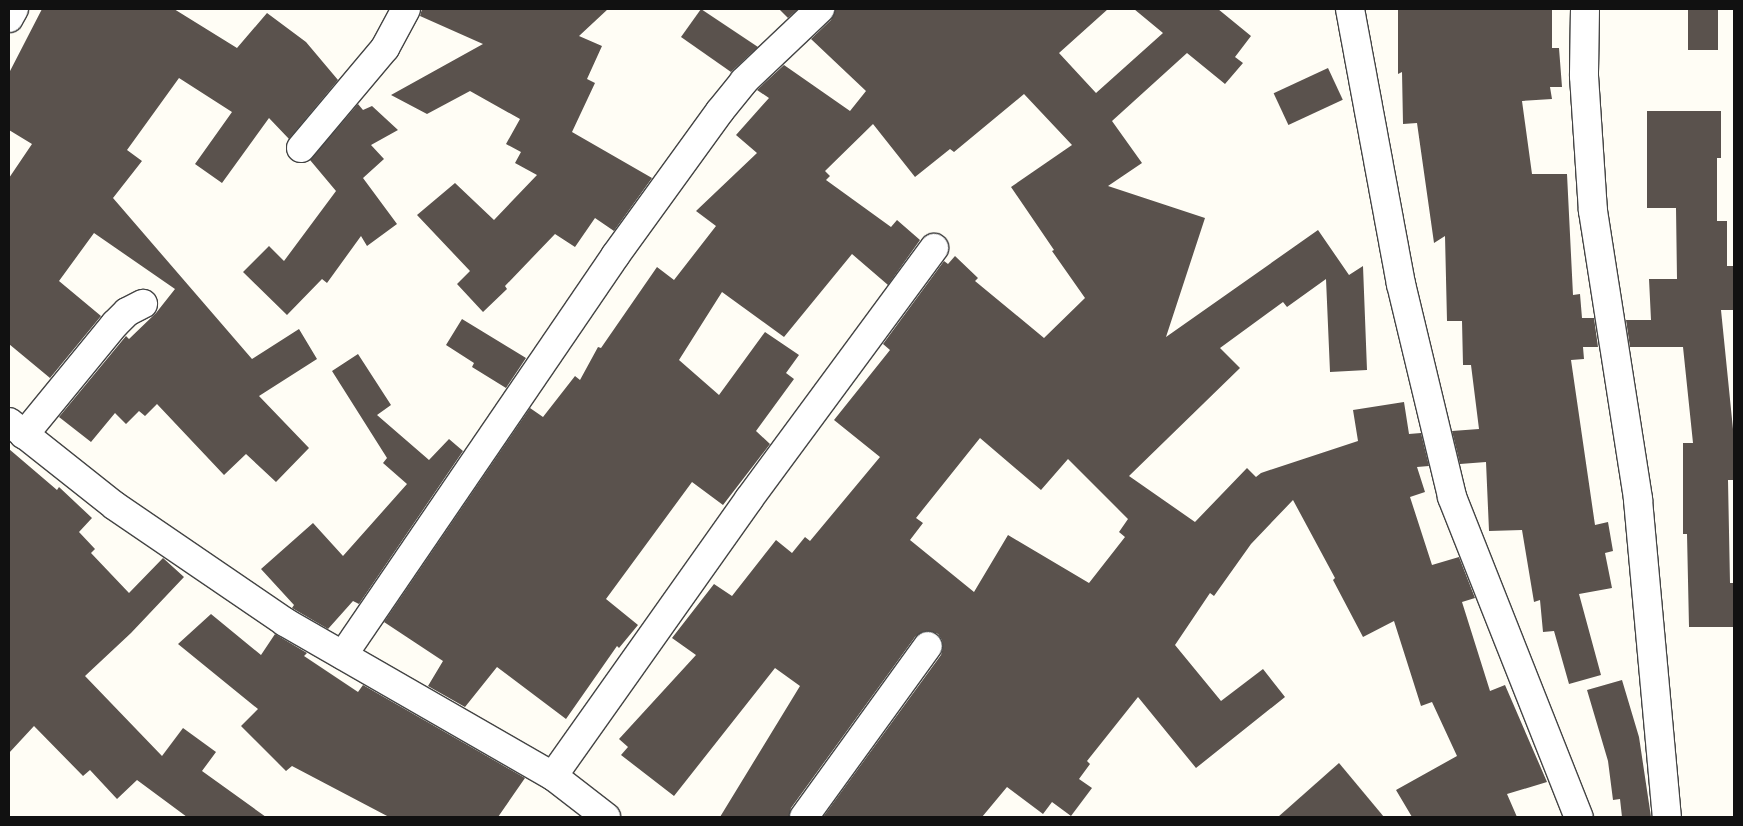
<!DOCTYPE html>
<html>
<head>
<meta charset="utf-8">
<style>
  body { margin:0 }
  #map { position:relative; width:1743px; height:826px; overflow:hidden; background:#fffdf5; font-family:"Source Serif 4",serif }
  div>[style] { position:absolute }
  .building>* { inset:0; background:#5a524d; transform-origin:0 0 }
  .roads { filter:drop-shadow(1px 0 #444) drop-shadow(-1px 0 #444) drop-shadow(0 1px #444) drop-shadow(0 -1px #444) }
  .minor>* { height:28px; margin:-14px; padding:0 14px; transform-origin:14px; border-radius:14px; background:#fff }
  span { translate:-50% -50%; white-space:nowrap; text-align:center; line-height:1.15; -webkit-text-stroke:5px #fff; paint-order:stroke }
  .frame { position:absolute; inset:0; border:10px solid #111; pointer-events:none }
</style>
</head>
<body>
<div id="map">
  <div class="building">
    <i style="clip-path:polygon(42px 9px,174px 9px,237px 48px,267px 13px,306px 42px,338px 80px,289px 139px,269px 118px,222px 183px,195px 164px,232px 112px,179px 78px,127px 150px,142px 161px,113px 198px,252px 359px,299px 329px,317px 359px,259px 396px,309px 448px,276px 482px,246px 454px,224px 475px,157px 404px,145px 416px,139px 411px,126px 424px,115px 413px,91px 442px,59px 417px,126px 336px,129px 339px,156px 313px,175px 289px,94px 233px,59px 281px,101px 316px,50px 378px,9px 344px,9px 178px,32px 144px,9px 130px,9px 73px)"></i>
    <i style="clip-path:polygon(422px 9px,608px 9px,579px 36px,602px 46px,587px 79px,595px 83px,572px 132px,652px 178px,614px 231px,595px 218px,575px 247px,555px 234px,505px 286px,507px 289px,483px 312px,457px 284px,470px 271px,417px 215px,455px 183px,494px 220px,537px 175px,515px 163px,521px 152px,506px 144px,520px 119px,470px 91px,427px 114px,391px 95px,483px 44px,420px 16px)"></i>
    <i style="clip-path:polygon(701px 9px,758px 47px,731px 72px,681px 37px)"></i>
    <i style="clip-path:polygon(779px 9px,798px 9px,788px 18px)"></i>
    <i style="clip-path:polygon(evenodd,835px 9px,1108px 9px,1059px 53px,1096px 93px,1163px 33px,1134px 9px,1218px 9px,1251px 36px,1235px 57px,1243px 63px,1225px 84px,1187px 53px,1112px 121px,1142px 163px,1108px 186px,1205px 218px,1166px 337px,1318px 230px,1349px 275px,1363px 266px,1367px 370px,1330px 372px,1326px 279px,1287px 307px,1283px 302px,1220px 348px,1240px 368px,1129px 476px,1195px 522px,1247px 468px,1256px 477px,1261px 473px,1358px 441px,1353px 410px,1404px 402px,1409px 434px,1421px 433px,1429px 466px,1417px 467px,1425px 492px,1410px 497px,1432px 565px,1459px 557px,1475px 598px,1462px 602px,1490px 691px,1505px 685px,1547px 782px,1507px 794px,1517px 817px,1412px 817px,1396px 790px,1457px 756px,1432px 702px,1421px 706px,1394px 621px,1363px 637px,1333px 580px,1335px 578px,1293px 500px,1251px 544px,1214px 596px,1210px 593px,1175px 645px,1221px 701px,1263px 669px,1285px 697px,1196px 768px,1138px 697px,1087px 761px,1090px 764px,1079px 779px,1092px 788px,1071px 816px,1052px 802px,1043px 814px,1007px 787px,982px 817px,823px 817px,941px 655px,943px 648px,942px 640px,938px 634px,930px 631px,922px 632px,915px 637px,791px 808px,789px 817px,720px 817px,800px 686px,775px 668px,674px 796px,621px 755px,628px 747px,619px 739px,696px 655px,672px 638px,714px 584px,732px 596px,776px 540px,792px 553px,805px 537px,810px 541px,880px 457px,834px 420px,890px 350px,883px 344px,944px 261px,948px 264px,955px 256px,978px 278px,975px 281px,1044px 338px,1085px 298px,1052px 251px,1054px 250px,1011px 187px,1072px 145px,1024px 94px,954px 152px,950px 149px,915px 177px,873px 124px,825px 171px,830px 176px,826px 180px,891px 227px,897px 220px,920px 240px,888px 285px,852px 254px,784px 337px,722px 292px,679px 360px,719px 395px,765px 332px,799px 355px,786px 373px,794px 379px,756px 431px,770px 444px,723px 505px,692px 482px,606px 599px,638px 625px,619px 648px,617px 646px,566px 719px,497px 667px,465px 707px,428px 686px,443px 661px,384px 622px,530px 408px,543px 417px,575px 376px,580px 380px,598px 347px,601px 348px,657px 267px,674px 280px,716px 226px,696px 211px,757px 153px,736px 135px,769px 98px,757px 90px,784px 65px,850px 111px,866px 91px,811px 39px,831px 20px,835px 9px,980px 438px,1041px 490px,1068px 459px,1128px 519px,1119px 532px,1125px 537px,1089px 583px,1008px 535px,974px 592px,910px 540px,923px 523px,916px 518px,980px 438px)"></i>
    <i style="clip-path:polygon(1398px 9px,1552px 9px,1552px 48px,1559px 48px,1562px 87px,1550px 87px,1552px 99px,1522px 101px,1532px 174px,1567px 174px,1573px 295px,1580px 294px,1582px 318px,1594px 318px,1598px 347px,1583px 347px,1584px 359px,1571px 360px,1595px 525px,1608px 522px,1613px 551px,1605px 553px,1612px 588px,1579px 594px,1601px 675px,1569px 684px,1554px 631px,1543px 632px,1540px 600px,1534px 602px,1522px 530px,1489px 531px,1486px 462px,1460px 464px,1452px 431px,1479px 429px,1471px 365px,1463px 365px,1462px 321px,1447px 321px,1445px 236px,1434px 243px,1417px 123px,1403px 124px,1402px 72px,1398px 74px)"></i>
    <i style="left:1688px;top:9px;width:30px;height:41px"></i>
    <i style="left:1328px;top:68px;width:35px;height:60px;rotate:65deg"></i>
    <i style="clip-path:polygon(358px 104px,363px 110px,372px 106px,398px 130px,371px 145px,384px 159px,363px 178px,397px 224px,367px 246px,361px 236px,327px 283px,322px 279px,287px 315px,243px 272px,269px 246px,284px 261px,336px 191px,310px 160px)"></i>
    <i style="clip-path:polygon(1647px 111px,1721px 111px,1721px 158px,1717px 158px,1717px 221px,1727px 221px,1727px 266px,1734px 266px,1734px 310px,1721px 310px,1733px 429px,1734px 480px,1728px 480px,1730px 583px,1733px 583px,1734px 627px,1689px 627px,1687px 534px,1683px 534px,1683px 443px,1693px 443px,1683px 347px,1630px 347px,1626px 320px,1651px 320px,1649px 279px,1677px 279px,1676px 208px,1647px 208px)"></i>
    <i style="clip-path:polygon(462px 319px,526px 358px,506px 388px,472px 367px,474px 363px,446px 345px)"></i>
    <i style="clip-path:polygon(358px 354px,391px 405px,377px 415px,429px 460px,449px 439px,463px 451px,359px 604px,353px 601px,328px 629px,292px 608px,294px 605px,261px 569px,313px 523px,343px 556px,407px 484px,383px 463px,387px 458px,332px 371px)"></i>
    <i style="clip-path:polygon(9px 449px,57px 490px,59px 487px,92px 518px,79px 532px,95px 549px,91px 553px,129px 593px,163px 558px,184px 577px,131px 633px,85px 676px,162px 756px,183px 728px,216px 752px,202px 771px,266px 817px,187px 817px,137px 780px,117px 799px,90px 770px,83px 776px,34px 726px,9px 753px)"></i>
    <i style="clip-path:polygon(211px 614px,261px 655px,275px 634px,307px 653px,304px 656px,358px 692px,363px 685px,525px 778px,498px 817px,389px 817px,292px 766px,286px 771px,241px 726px,258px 709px,178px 644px)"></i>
    <i style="clip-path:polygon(1622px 680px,1639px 737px,1651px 817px,1622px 817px,1620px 799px,1613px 800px,1608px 761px,1587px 690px)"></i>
    <i style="clip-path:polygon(1339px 763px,1384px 817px,1278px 817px)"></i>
  </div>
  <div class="roads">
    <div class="minor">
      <i style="left:1350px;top:9px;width:280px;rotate:79.5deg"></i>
      <i style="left:1401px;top:284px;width:219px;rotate:76.5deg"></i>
      <i style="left:1452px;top:497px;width:344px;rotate:68.4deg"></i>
      <i style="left:1585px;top:9px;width:67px;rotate:90.9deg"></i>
      <i style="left:1584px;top:76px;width:135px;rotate:86.2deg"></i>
      <i style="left:1593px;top:211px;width:292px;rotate:81.1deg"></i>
      <i style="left:1638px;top:500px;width:318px;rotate:84.8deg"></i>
      <i style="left:9px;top:18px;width:10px;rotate:-61deg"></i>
      <i style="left:301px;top:148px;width:131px;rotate:-50deg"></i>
      <i style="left:385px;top:48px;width:44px;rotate:-61.7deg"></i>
      <i style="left:9px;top:422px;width:135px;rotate:38.4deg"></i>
      <i style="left:115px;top:506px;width:206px;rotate:34.3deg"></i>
      <i style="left:285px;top:622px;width:309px;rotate:29.9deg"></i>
      <i style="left:553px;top:776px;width:67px;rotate:37.7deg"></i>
      <i style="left:24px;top:435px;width:144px;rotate:-50.7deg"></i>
      <i style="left:115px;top:324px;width:17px;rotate:-45deg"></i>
      <i style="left:127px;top:312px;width:18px;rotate:-27deg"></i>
      <i style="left:343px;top:655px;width:483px;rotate:-55.7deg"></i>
      <i style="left:615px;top:256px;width:179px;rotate:-54.1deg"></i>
      <i style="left:720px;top:111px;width:38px;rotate:-51deg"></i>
      <i style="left:744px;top:81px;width:105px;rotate:-43.5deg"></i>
      <i style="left:553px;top:776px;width:339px;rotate:-54.7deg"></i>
      <i style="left:749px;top:499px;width:312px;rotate:-53.6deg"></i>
      <i style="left:804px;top:817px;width:211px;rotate:-54.1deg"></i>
    </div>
  </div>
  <div class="frame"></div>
</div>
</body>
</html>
